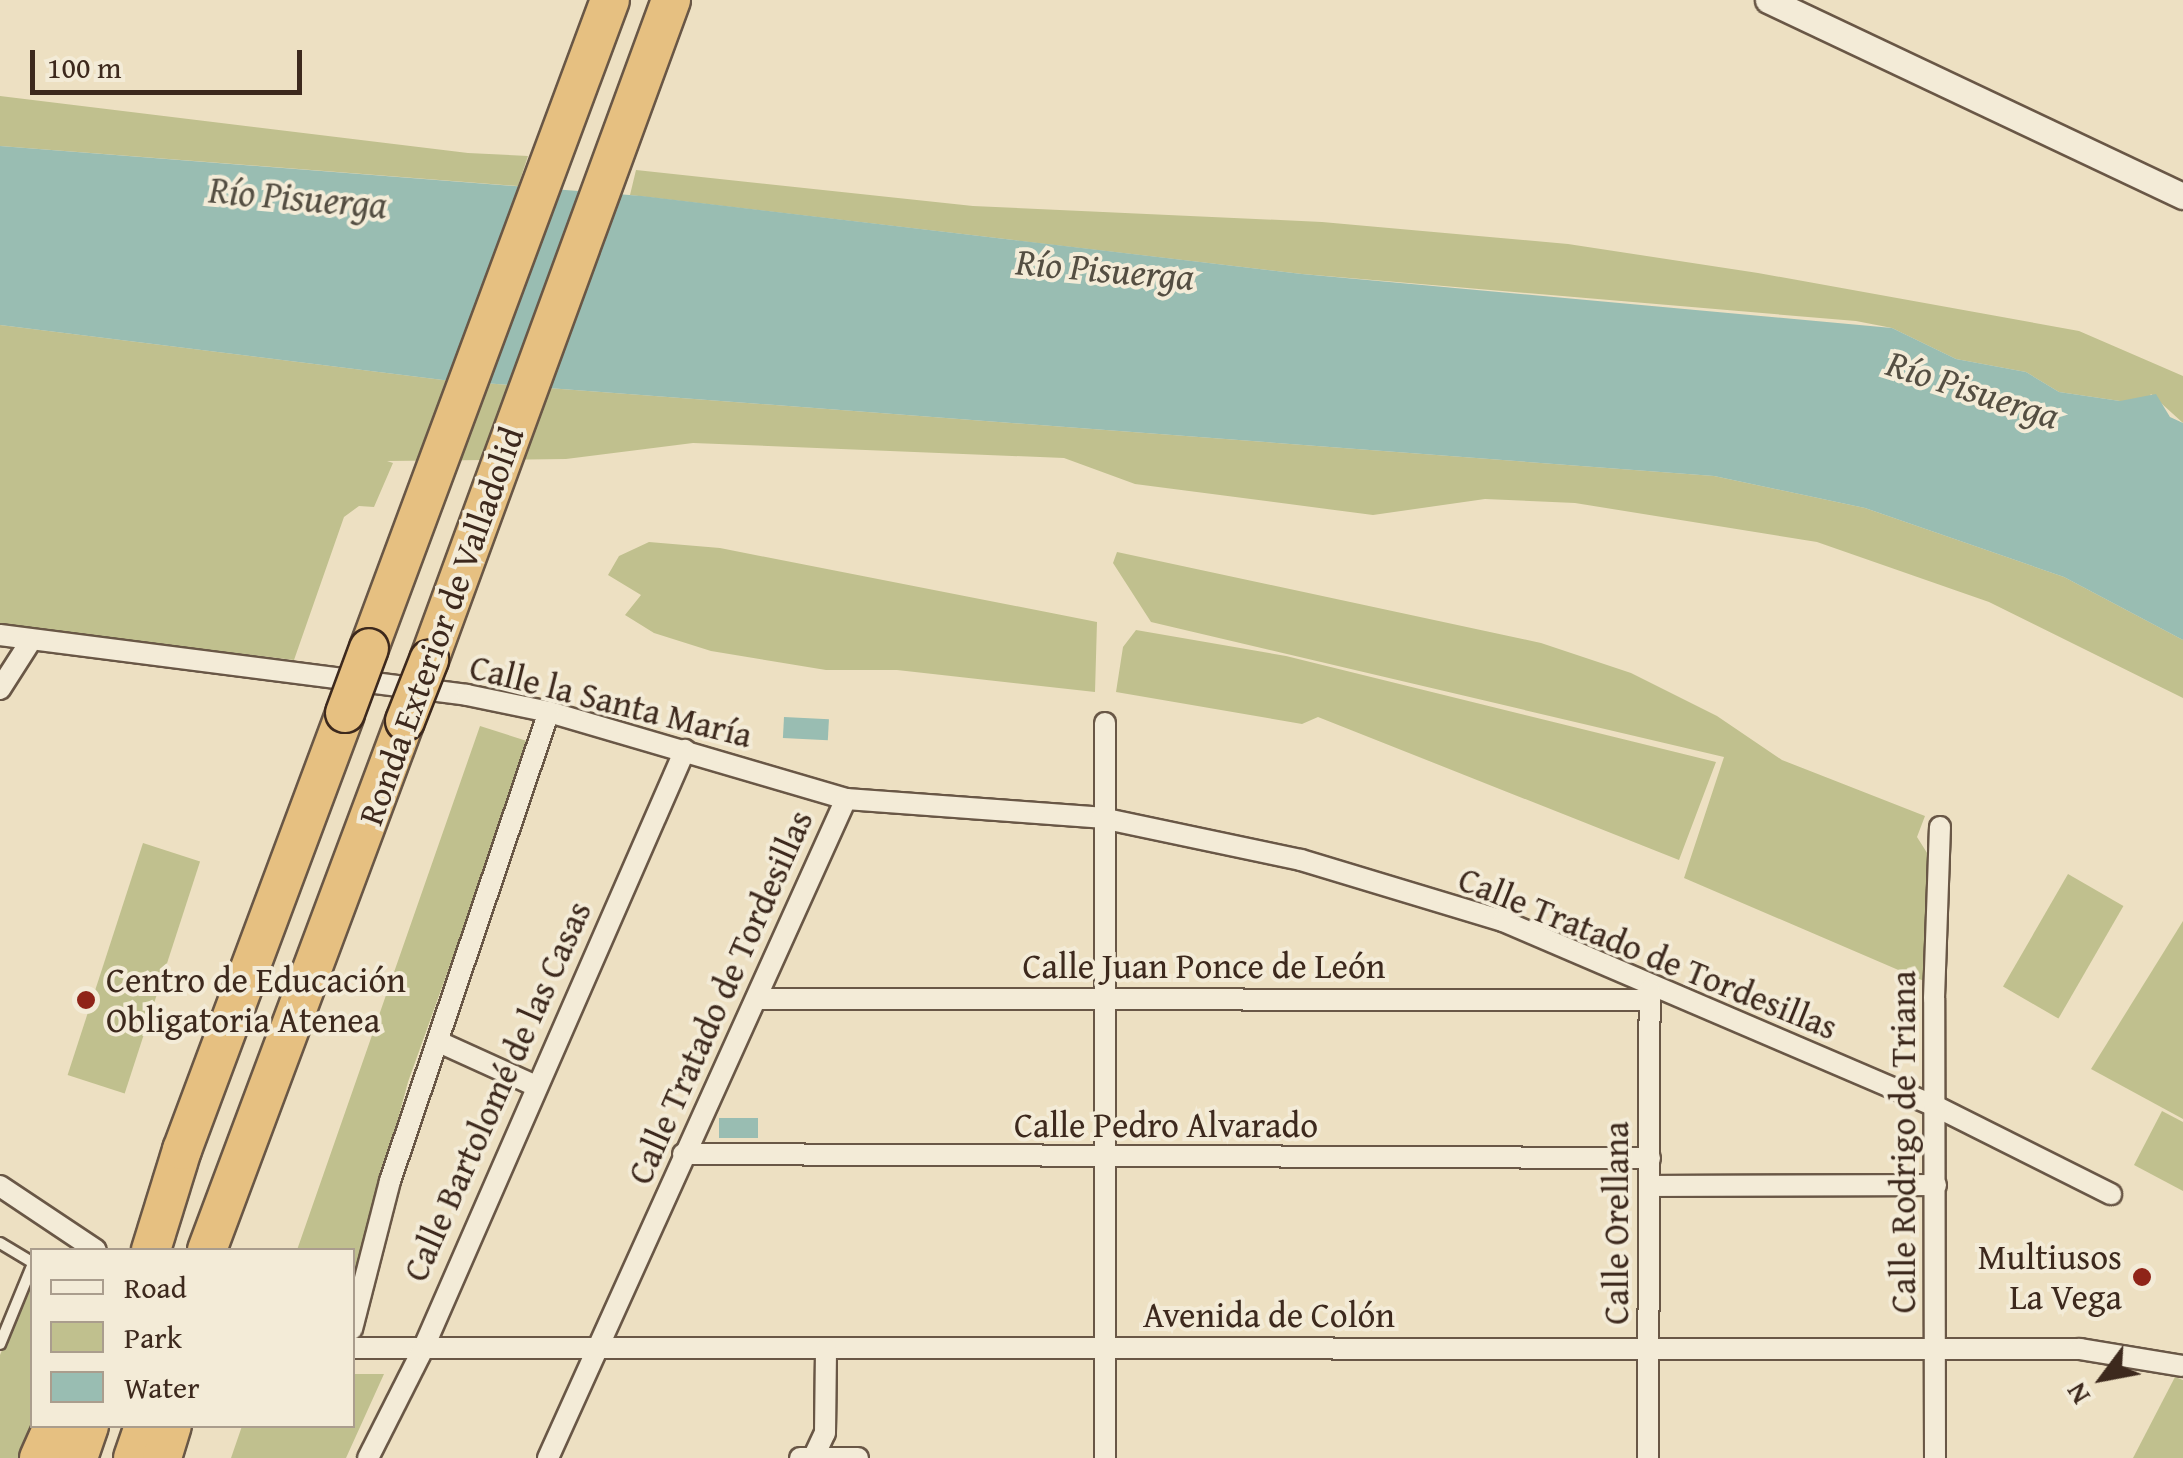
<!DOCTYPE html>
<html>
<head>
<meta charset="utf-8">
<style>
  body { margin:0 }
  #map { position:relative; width:2183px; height:1458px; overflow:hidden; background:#ede0c2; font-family:"Gentium Book Plus",serif }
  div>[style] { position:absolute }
  .green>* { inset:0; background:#c0c08e; transform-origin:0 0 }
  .water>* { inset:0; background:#99bdb2; transform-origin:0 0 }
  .roads { filter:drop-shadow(2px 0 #695746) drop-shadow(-2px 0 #695746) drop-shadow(0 2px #695746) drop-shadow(0 -2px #695746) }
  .service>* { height:10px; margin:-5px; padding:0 5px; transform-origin:5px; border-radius:5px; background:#f3ebd7 }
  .minor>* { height:20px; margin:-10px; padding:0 10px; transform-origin:10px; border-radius:10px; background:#f3ebd7 }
  .tertiary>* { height:25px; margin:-12.5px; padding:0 12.5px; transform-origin:12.5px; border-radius:12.5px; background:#f3ebd7 }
  .motorway>* { height:38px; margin:-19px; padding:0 19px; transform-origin:19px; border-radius:19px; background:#e6c081 }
  .bridges { filter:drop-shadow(2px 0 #3d291d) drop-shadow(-2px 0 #3d291d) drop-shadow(0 2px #3d291d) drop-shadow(0 -2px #3d291d) }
  .motorway-bridge>* { height:38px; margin:-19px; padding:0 19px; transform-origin:19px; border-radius:19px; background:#e6c081 }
  .dots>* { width:28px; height:28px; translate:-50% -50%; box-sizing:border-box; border:5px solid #f3ebd7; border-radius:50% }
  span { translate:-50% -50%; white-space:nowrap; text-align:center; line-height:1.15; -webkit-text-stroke:8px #f3ebd7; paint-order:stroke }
  .street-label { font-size:35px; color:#3d291d }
  .poi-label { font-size:35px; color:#3d291d }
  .left { translate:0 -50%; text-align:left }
  .right { translate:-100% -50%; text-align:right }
  .water-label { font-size:38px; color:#544e42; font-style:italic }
  .legend { position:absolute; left:30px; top:1248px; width:325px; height:180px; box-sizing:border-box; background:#f3ebd7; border:2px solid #aa9d8d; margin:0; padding:12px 18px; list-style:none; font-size:30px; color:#3d291d }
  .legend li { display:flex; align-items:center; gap:20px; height:50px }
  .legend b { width:50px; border:2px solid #aa9d8d }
  .north { position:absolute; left:2053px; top:1328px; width:100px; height:100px; -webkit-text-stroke:8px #f3ebd7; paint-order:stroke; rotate:238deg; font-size:28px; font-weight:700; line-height:40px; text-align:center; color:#3d291d }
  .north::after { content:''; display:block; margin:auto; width:35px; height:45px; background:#3d291d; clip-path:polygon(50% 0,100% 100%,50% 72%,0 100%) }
  .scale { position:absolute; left:30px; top:50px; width:272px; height:45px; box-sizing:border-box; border:5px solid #3d291d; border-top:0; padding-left:12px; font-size:30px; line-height:35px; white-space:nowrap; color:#3d291d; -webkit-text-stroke:8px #f3ebd7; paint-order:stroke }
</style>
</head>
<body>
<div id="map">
  <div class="green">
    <i style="clip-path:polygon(0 96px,468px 153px,528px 156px,518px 186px,0 146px)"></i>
    <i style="clip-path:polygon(636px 170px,973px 206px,1322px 222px,1568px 244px,1758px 273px,2079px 331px,2183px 376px,2183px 423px,2151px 394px,2147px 401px,2120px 401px,2059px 392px,2026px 372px,1956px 359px,1892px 328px,1856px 321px,1302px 274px,630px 195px)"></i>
    <i style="clip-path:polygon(0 325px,443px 380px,1714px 476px,1865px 508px,2064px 577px,2183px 640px,2183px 698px,1989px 602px,1817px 542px,1575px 503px,1485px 499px,1373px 515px,1135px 484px,1064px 458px,693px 443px,566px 459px,387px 461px,393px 463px,374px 507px,359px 506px,344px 517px,294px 660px,0 626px)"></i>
    <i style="clip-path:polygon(649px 542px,720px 548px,1097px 622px,1095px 692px,897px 670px,826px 670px,711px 651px,654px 633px,625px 615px,641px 595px,608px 575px,619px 556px)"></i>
    <i style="clip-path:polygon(1117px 552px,1541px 643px,1631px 673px,1717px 716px,1782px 760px,1925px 816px,1917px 837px,1929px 856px,1924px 981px,1684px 878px,1724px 757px,1151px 622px,1113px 563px)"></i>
    <i style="clip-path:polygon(1136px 630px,1286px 656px,1716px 762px,1679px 860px,1318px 717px,1302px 724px,1116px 692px,1123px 647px)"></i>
    <i style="clip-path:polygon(480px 726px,530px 742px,408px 1082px,353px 1288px,352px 1250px,297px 1250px)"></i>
    <i style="left:143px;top:843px;width:60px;height:244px;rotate:18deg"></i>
    <i style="left:2068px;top:874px;width:64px;height:130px;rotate:30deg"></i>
    <i style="clip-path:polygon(2183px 921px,2183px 1119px,2091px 1069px)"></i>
    <i style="clip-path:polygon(2162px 1111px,2183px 1122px,2183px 1191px,2134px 1165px)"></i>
    <i style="clip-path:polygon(32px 1277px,32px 1426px,46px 1426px,33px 1458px,0 1458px,0 1355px)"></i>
    <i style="clip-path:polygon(353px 1374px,384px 1374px,346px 1458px,231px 1458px,242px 1426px,352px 1426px)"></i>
    <i style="clip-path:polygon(2175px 1377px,2183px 1380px,2183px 1458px,2133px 1458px)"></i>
  </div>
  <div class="water">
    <i style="clip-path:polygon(0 146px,642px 196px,1302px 274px,1892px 328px,1956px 359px,2026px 372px,2059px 392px,2120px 401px,2156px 394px,2170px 417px,2183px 423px,2183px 640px,2064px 577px,1865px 508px,1714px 476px,443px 380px,0 325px)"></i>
    <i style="left:784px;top:717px;width:45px;height:21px;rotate:3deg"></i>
    <i style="left:719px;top:1118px;width:39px;height:20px"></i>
  </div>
  <div class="roads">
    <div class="service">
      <i style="left:0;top:1243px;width:37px;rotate:31deg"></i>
      <i style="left:0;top:1344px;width:84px;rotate:-67.7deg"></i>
    </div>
    <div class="minor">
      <i style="left:0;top:635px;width:471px;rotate:7.3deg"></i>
      <i style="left:467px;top:695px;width:84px;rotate:11.7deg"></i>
      <i style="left:549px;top:712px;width:309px;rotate:16.3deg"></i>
      <i style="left:846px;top:799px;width:257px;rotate:4.2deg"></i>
      <i style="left:1102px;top:818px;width:203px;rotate:11.9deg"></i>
      <i style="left:1301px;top:860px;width:211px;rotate:16.8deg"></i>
      <i style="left:1503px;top:921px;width:470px;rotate:23.2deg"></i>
      <i style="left:1935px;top:1106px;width:197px;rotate:26.6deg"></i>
      <i style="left:0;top:689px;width:56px;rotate:-57.4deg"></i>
      <i style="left:1105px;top:723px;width:735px;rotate:90deg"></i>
      <i style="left:757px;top:999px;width:893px;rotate:0.06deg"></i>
      <i style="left:439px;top:1042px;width:107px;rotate:24.4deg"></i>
      <i style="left:683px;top:1154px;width:967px;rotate:0.24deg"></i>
      <i style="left:0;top:1186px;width:115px;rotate:33.7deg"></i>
      <i style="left:1650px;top:1186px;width:286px;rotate:-0.2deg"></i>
      <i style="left:352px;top:1329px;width:153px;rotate:-75.6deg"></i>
      <i style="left:390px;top:1181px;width:495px;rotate:-71.3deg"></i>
      <i style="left:352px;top:1348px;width:1728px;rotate:0.03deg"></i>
      <i style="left:2080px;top:1349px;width:104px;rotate:9.4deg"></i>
      <i style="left:815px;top:1454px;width:23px;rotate:-65deg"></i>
      <i style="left:825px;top:1433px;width:84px;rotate:-89.3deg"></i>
      <i style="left:368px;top:1458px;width:122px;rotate:-63.2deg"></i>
      <i style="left:423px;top:1349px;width:654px;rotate:-66.38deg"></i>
      <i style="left:548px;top:1458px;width:723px;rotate:-65.67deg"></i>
      <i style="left:800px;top:1458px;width:58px"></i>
      <i style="left:1648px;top:1458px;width:468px;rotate:-89.8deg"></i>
      <i style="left:1935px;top:1458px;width:460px;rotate:-90.1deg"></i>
      <i style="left:1934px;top:998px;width:171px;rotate:-88deg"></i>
    </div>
    <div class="tertiary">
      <i style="left:1768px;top:0;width:459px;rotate:25.3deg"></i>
    </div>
    <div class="motorway">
      <i style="left:369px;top:648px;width:691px;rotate:-69.6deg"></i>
      <i style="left:429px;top:660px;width:703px;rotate:-69.86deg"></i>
      <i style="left:151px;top:1250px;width:105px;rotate:-72.8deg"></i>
      <i style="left:182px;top:1150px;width:466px;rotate:-69.5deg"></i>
      <i style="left:207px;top:1250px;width:565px;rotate:-69.48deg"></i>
      <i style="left:39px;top:1458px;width:35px;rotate:-66deg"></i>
      <i style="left:78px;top:1458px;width:34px;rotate:-71deg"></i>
      <i style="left:133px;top:1458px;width:34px;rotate:-71deg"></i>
      <i style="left:162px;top:1458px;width:34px;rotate:-73deg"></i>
    </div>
  </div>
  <div class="bridges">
    <div class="motorway-bridge">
      <i style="left:345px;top:713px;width:69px;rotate:-69.7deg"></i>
      <i style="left:405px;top:721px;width:66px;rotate:-68.5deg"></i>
    </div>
  </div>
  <div class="dots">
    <i style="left:86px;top:1000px;background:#8f2418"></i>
    <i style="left:2142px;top:1277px;background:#8f2418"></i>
  </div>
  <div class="street-label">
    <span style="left:441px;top:626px;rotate:-70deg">Ronda Exterior de Valladolid</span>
    <span style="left:611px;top:701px;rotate:14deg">Calle la Santa María</span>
    <span style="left:1648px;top:953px;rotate:22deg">Calle Tratado de Tordesillas</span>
    <span style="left:1204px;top:966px">Calle Juan Ponce de León</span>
    <span style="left:720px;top:997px;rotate:-66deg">Calle Tratado de Tordesillas</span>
    <span style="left:497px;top:1091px;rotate:-66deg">Calle Bartolomé de las Casas</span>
    <span style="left:1166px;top:1125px">Calle Pedro Alvarado</span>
    <span style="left:1903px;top:1142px;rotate:-90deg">Calle Rodrigo de Triana</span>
    <span style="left:1616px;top:1223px;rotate:-90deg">Calle Orellana</span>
    <span style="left:1269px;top:1315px">Avenida de Colón</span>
  </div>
  <div class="poi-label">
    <span class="left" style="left:106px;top:1000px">Centro de Educación<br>Obligatoria Atenea</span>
    <span class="right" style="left:2122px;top:1277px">Multiusos<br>La Vega</span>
  </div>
  <div class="water-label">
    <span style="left:298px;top:197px;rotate:5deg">Río Pisuerga</span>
    <span style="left:1105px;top:269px;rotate:5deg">Río Pisuerga</span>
    <span style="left:1973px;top:389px;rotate:18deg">Río Pisuerga</span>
  </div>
  <ul class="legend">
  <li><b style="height:12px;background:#f3ebd7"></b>Road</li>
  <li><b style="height:28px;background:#c0c08e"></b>Park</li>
  <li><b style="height:28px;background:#99bdb2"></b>Water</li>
  </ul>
  <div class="north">N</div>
  <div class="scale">100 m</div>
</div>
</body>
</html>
